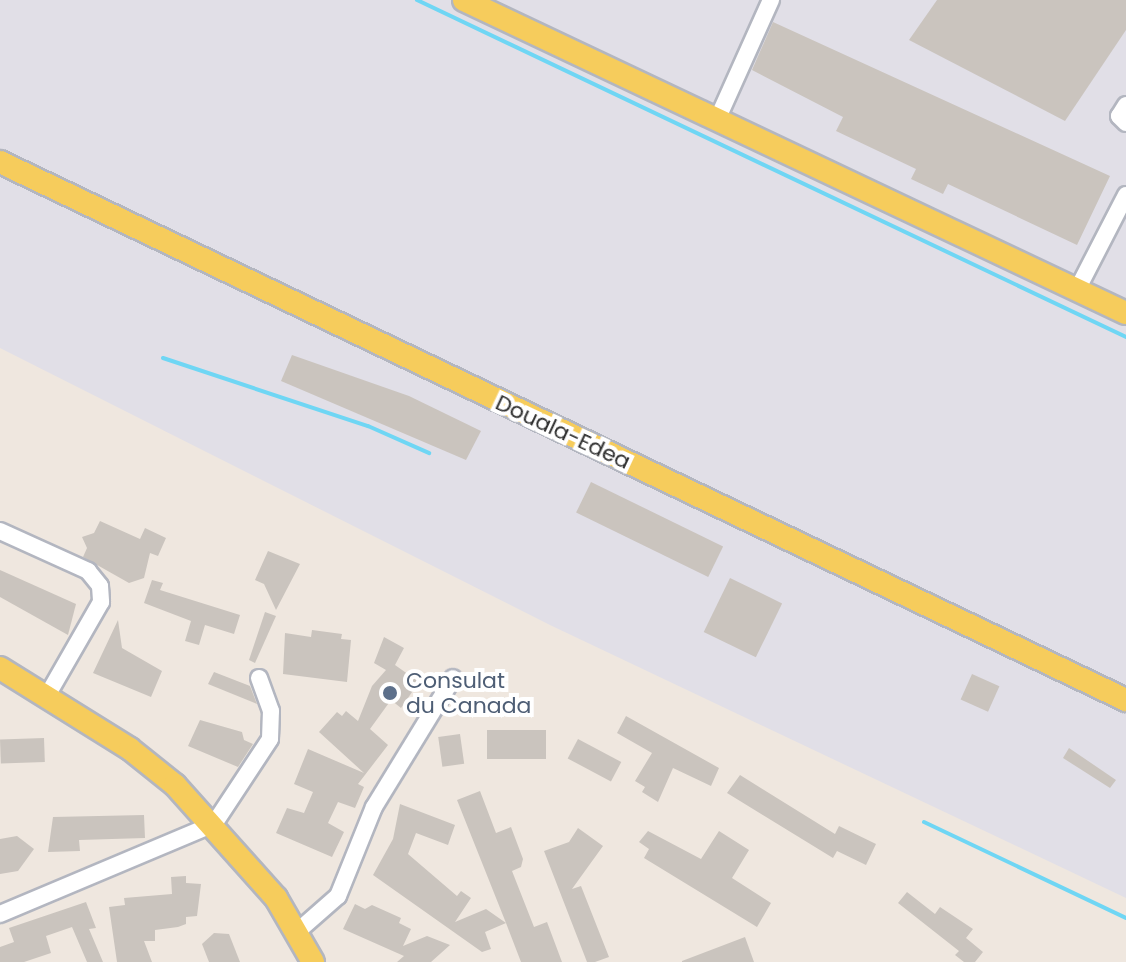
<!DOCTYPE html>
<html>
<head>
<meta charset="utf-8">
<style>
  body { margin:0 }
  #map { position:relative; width:1126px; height:962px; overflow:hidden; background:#efe7df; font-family:Poppins,sans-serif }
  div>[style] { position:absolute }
  .industrial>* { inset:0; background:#e1dfe7 }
  .stream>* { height:4px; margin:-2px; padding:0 2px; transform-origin:2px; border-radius:2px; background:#6fd6f4 }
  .building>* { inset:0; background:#cac4be; transform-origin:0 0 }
  .roads { filter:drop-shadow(2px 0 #b3b6c0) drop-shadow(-2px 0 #b3b6c0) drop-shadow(0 2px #b3b6c0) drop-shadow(0 -2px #b3b6c0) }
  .minor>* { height:16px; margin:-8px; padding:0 8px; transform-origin:8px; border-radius:8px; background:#fff }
  .major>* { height:22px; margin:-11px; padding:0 11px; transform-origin:11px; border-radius:11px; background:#f6cc5c }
  .dots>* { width:22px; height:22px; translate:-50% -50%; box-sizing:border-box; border:4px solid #fff; border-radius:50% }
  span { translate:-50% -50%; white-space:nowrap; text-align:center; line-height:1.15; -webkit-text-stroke:8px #fff; paint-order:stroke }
  .street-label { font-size:22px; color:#2d2d2d }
  .service-label { font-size:22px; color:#4e5e75 }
  .left { translate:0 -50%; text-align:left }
</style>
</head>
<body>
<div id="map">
  <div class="industrial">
    <i style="clip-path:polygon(0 0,1126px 0,1126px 898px,550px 625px,0 348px)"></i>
  </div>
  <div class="stream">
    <i style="left:417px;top:0;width:785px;rotate:25.42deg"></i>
    <i style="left:163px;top:358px;width:216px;rotate:18.4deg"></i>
    <i style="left:368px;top:426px;width:67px;rotate:23.9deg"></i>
    <i style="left:924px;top:822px;width:224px;rotate:25.4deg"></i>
  </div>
  <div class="building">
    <i style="clip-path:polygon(937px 0,1126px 0,1126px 30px,1065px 121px,909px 40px)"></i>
    <i style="clip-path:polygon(773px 22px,1110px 176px,1077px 245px,948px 184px,943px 194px,911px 179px,916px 169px,836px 131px,843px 117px,752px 70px)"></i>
    <i style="clip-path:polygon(292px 355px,409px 396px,481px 431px,466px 460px,281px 381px)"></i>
    <i style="left:591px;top:482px;width:147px;height:34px;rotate:26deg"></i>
    <i style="clip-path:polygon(100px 521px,140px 539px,145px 528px,166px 538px,158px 556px,150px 553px,144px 578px,129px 583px,83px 557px,87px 548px,82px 537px,94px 533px)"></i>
    <i style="clip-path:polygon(268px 551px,300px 564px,276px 610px,264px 584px,255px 580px)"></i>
    <i style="clip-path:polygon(0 570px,76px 604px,68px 635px,0 597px)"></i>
    <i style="left:730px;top:578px;width:58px;height:60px;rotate:26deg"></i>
    <i style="clip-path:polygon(152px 580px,163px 583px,160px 590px,240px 615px,234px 634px,205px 625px,199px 645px,185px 641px,191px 621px,144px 603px)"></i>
    <i style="clip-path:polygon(265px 612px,276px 616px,255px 663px,249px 660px)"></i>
    <i style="clip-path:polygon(118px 620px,122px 648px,162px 671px,151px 697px,93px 673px)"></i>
    <i style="clip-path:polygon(312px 630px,342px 634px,341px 639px,351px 640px,347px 682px,283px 674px,285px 633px,311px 637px)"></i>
    <i style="clip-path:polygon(384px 637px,404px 648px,395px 665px,419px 682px,401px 708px,391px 700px,370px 729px,388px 745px,358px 784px,364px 787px,355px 808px,338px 802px,328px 823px,344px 832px,332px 857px,276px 833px,287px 808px,304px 813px,313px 792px,294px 784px,308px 749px,364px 773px,319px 732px,337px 712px,342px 716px,346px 711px,358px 721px,372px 686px,386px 670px,374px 663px)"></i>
    <i style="clip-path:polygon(214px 672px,250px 686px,257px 704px,208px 684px)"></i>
    <i style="left:972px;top:674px;width:30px;height:28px;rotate:24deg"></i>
    <i style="clip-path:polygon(626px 716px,719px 768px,711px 786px,673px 768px,658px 802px,642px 792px,645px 787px,635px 781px,652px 753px,617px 733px)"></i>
    <i style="clip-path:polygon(200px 720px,242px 732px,244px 740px,253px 744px,238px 767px,188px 746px)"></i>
    <i style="left:546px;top:730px;width:29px;height:59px;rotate:90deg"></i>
    <i style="left:460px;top:734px;width:30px;height:22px;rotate:82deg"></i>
    <i style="left:44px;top:738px;width:24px;height:44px;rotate:88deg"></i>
    <i style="left:578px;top:739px;width:49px;height:22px;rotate:28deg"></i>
    <i style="clip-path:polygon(1069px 748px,1116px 780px,1110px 788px,1063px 758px)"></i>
    <i style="clip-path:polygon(740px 775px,835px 834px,839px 826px,876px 844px,866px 865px,837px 851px,833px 858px,727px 793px)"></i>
    <i style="clip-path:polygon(480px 791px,496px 833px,511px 827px,523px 859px,521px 867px,512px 871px,534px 927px,547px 922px,562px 962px,521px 962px,506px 923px,485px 932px,491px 949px,482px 952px,373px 875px,393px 839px,400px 804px,455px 825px,448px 845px,416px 833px,408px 854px,457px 896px,461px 891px,471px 898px,455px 922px,486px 909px,506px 923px,457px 800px)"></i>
    <i style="clip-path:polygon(144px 815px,145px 838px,79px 840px,80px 851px,48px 852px,53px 817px)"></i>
    <i style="clip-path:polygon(578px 828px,603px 846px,572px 889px,581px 886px,609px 957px,595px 962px,587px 962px,544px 851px,569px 842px)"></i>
    <i style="clip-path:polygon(648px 831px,701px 859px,719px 831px,749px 850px,732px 878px,771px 903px,757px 927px,644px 858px,649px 849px,639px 842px)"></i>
    <i style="clip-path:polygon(17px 836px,34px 849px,18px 871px,0 874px,0 839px)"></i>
    <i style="clip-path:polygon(186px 876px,186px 883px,201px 884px,197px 916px,186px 917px,186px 924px,178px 927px,155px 930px,155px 941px,144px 941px,152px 962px,117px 962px,109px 907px,125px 905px,124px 898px,172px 894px,171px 877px)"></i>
    <i style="clip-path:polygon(907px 892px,935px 914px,940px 907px,973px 929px,966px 938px,983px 952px,975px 962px,964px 962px,955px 955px,959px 951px,898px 903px)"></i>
    <i style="clip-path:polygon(86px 902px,96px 928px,89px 929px,103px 962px,87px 962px,72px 927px,46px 936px,51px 953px,24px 962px,0 962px,0 947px,14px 942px,9px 928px)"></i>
    <i style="clip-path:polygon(355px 904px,365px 909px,372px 905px,401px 918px,399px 923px,411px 929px,403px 946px,427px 936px,450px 945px,431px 962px,397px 962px,404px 956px,343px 929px)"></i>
    <i style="clip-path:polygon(214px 933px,229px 934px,240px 962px,209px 962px,202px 944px)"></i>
    <i style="clip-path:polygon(745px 937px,754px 962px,682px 962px,682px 961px)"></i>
  </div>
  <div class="roads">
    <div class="minor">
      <i style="left:1126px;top:105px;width:13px;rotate:122deg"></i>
      <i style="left:1119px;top:116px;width:10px;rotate:45deg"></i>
      <i style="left:717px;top:120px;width:132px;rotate:-65.8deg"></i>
      <i style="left:1077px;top:290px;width:107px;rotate:-62.7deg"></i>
      <i style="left:0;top:531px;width:97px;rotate:24.4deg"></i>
      <i style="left:88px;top:571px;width:19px;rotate:51deg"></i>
      <i style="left:100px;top:586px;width:16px;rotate:86deg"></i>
      <i style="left:101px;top:602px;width:108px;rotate:119.9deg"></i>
      <i style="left:0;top:914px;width:232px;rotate:-22.8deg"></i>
      <i style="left:214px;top:824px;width:102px;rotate:-56.6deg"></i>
      <i style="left:270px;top:739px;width:28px;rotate:-88deg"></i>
      <i style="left:271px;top:711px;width:35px;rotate:-110deg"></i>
      <i style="left:298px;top:931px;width:53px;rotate:-41.2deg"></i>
      <i style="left:338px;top:896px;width:96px;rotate:-68deg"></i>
      <i style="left:374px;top:807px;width:151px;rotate:-58.5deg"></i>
    </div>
    <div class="major">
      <i style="left:464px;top:0;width:732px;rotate:25.31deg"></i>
      <i style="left:0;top:162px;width:1248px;rotate:25.54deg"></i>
      <i style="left:0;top:668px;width:153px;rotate:31.9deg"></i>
      <i style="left:130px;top:749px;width:58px;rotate:38.7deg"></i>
      <i style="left:175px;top:785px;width:152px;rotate:48.2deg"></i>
      <i style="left:276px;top:898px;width:74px;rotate:60deg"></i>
    </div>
  </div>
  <div class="dots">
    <i style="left:390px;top:693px;background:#5c6f8a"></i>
  </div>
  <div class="street-label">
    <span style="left:563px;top:432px;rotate:25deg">Douala-Edea</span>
  </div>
  <div class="service-label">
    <span class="left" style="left:406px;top:693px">Consulat<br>du Canada</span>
  </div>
</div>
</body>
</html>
